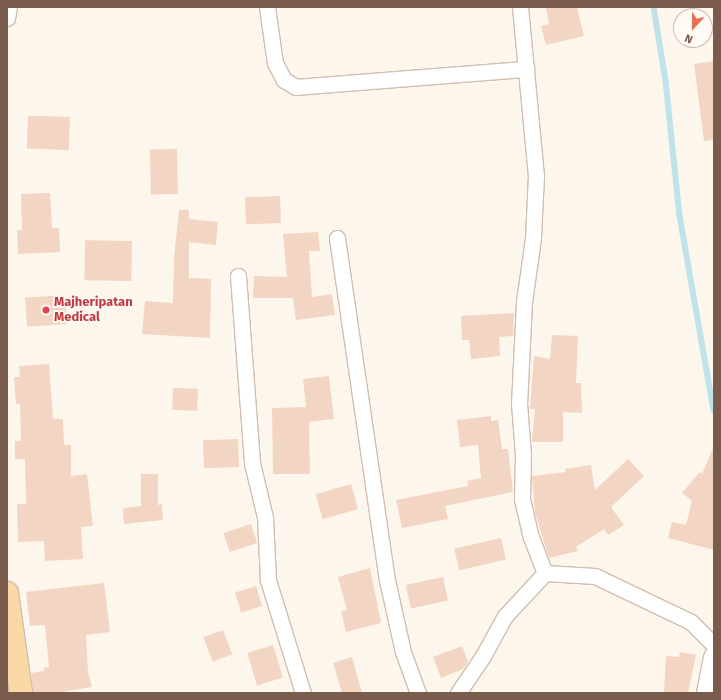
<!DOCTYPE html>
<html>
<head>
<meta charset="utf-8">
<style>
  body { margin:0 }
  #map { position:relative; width:721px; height:700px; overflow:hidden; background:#fdf6ec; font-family:"Fira Sans",sans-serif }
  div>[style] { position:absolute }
  .stream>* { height:5.5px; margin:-2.75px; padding:0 2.75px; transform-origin:2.75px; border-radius:2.75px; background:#bfe3e8 }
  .building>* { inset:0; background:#f3d5c3; transform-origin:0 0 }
  .roads { filter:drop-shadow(1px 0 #d1beb0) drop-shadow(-1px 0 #d1beb0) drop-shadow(0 1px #d1beb0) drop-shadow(0 -1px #d1beb0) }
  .street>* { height:15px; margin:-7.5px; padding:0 7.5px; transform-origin:7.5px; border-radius:7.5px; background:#fff }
  .secondary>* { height:21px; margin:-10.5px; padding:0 10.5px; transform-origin:10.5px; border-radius:10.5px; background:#fff }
  .primary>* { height:22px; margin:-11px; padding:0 11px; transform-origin:11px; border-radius:11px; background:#fbd9a5 }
  .dots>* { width:11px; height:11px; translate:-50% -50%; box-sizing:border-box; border:2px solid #fffaf3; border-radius:50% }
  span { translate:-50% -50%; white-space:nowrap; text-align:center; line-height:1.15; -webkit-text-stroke:3.5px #fffaf3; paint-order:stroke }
  .health-label { font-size:13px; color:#be3a42; font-weight:700 }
  .left { translate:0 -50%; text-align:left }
  .frame { position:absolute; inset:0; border:8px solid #7a5c4d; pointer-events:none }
  .north { position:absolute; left:673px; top:8px; width:40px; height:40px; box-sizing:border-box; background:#fffaf3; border:1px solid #cabbb1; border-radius:50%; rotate:202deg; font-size:11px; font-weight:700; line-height:16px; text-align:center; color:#7a5c4d }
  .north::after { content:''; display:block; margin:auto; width:14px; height:18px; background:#e76f51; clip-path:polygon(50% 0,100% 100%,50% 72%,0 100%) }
</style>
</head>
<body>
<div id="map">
  <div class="stream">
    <i style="left:654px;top:7px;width:75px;rotate:80.8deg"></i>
    <i style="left:666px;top:81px;width:136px;rotate:84.1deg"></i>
    <i style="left:680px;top:216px;width:197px;rotate:80.1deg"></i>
  </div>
  <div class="building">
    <i style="clip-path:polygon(546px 7px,577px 7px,584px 36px,546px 45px,541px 26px,549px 24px)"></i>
    <i style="clip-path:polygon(714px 61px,714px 140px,704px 141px,694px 64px)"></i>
    <i style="left:70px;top:117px;width:33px;height:42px;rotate:92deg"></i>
    <i style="left:177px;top:149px;width:45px;height:27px;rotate:89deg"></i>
    <i style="clip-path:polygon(50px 193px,52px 228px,59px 228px,60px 252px,18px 254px,17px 230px,22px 230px,21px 194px)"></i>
    <i style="left:280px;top:196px;width:27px;height:35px;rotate:88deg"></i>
    <i style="clip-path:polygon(179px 210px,189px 210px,189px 219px,218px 222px,216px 245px,189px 242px,189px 278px,211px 279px,210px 338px,142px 334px,145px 301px,173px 303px,174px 258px)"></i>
    <i style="clip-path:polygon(318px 232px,320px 251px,309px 251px,312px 297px,332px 294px,335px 315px,296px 320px,293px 298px,253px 298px,254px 276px,287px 277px,283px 234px)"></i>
    <i style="left:132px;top:241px;width:40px;height:47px;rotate:91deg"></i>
    <i style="left:65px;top:295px;width:29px;height:40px;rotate:86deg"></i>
    <i style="clip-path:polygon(514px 313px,513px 336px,499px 337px,500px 356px,471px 359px,469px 340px,462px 340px,461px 316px)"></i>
    <i style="clip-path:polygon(552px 335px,578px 336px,576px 383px,581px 383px,582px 413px,563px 412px,563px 442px,532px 442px,535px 409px,530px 409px,534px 356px,550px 359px)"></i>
    <i style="clip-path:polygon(49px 364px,53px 419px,63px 419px,64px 445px,71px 445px,71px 476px,87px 474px,93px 526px,81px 527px,83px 559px,45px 561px,44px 541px,18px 542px,17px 504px,26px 504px,25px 459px,15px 459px,15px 441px,21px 441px,20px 404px,16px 404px,14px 377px,20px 377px,19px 366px)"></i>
    <i style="clip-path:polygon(329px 376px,334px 419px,309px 422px,310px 474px,273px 474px,272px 408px,306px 407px,303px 379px)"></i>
    <i style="left:173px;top:388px;width:25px;height:22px;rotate:2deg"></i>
    <i style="clip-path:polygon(491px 416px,491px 421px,498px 420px,502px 449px,508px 449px,513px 492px,445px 506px,448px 519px,402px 528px,396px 500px,468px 486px,467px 481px,481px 478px,478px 445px,460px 447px,457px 420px)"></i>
    <i style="left:238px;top:439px;width:28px;height:35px;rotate:88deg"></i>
    <i style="clip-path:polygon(714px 446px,714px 550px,668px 538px,672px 522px,686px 525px,692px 501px,682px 493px,700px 472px,702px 474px)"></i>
    <i style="clip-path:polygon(628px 459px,644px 476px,611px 507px,624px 525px,608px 535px,604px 529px,576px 547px,578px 551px,549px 558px,535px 513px,532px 476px,566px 472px,565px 469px,591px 465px,595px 490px)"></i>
    <i style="clip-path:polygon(141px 474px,158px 474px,158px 505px,162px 504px,163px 520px,124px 524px,123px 508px,141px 506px)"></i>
    <i style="left:351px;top:484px;width:26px;height:37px;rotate:74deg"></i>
    <i style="left:251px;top:524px;width:20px;height:29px;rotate:72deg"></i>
    <i style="left:501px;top:538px;width:22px;height:48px;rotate:77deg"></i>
    <i style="clip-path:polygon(370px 568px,381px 623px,346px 632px,341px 611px,347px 610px,338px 577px)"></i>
    <i style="left:443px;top:577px;width:24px;height:38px;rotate:78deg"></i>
    <i style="clip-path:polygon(104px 583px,110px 632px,86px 635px,88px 672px,92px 687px,55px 693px,33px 693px,31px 673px,44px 671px,44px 668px,49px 667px,45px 625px,30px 626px,26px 592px)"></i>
    <i style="left:256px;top:586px;width:21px;height:22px;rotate:73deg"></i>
    <i style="left:223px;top:630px;width:26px;height:21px;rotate:69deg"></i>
    <i style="left:273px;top:645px;width:34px;height:27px;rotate:73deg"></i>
    <i style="clip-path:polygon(462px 646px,468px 662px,463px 669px,441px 678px,433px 657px)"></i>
    <i style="clip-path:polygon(680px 652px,696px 655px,688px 693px,664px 693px,666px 656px,679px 657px)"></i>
    <i style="clip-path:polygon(352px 657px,362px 693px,342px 693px,333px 663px)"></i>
  </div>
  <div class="roads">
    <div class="street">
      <i style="left:267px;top:7px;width:57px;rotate:81.9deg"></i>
      <i style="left:275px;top:63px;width:19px;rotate:62deg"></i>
      <i style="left:284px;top:80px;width:14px;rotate:30deg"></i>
      <i style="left:296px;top:87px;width:231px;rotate:-4.5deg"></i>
      <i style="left:520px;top:7px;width:169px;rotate:84.6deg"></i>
      <i style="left:536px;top:175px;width:63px;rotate:92.7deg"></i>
      <i style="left:533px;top:238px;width:65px;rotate:98deg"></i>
      <i style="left:524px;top:302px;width:101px;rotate:92.8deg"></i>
      <i style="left:519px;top:403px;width:52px;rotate:85.6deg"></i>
      <i style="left:523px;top:455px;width:44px;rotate:91.3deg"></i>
      <i style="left:522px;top:499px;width:39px;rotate:77deg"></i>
      <i style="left:531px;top:537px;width:39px;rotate:69deg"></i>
      <i style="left:7px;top:18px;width:11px;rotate:-80deg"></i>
      <i style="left:337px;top:238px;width:346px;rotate:81.7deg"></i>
      <i style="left:387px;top:580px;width:74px;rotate:77.5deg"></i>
      <i style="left:403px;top:652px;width:44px;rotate:69.9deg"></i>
      <i style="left:238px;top:276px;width:188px;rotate:85.7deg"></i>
      <i style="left:252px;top:463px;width:56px;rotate:76.5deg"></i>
      <i style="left:265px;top:517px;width:63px;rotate:87.3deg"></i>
      <i style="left:268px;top:580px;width:118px;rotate:72.8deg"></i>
      <i style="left:458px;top:693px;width:45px;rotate:-56deg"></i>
      <i style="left:483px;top:656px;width:46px;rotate:-61.2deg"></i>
      <i style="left:505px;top:616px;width:59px;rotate:-47.1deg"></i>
      <i style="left:545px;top:573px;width:50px;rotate:3.4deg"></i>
      <i style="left:595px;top:576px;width:106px;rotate:25.6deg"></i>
      <i style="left:691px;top:622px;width:33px;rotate:45deg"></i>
    </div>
    <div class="secondary">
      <i style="left:707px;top:693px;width:37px;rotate:-79deg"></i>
    </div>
    <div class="primary">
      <i style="left:7px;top:593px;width:101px;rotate:82deg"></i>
    </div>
  </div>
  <div class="dots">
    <i style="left:46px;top:310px;background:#e0444e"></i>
  </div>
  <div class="health-label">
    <span class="left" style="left:54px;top:310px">Majheripatan<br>Medical</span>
  </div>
  <div class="frame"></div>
  <div class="north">N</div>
</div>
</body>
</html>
